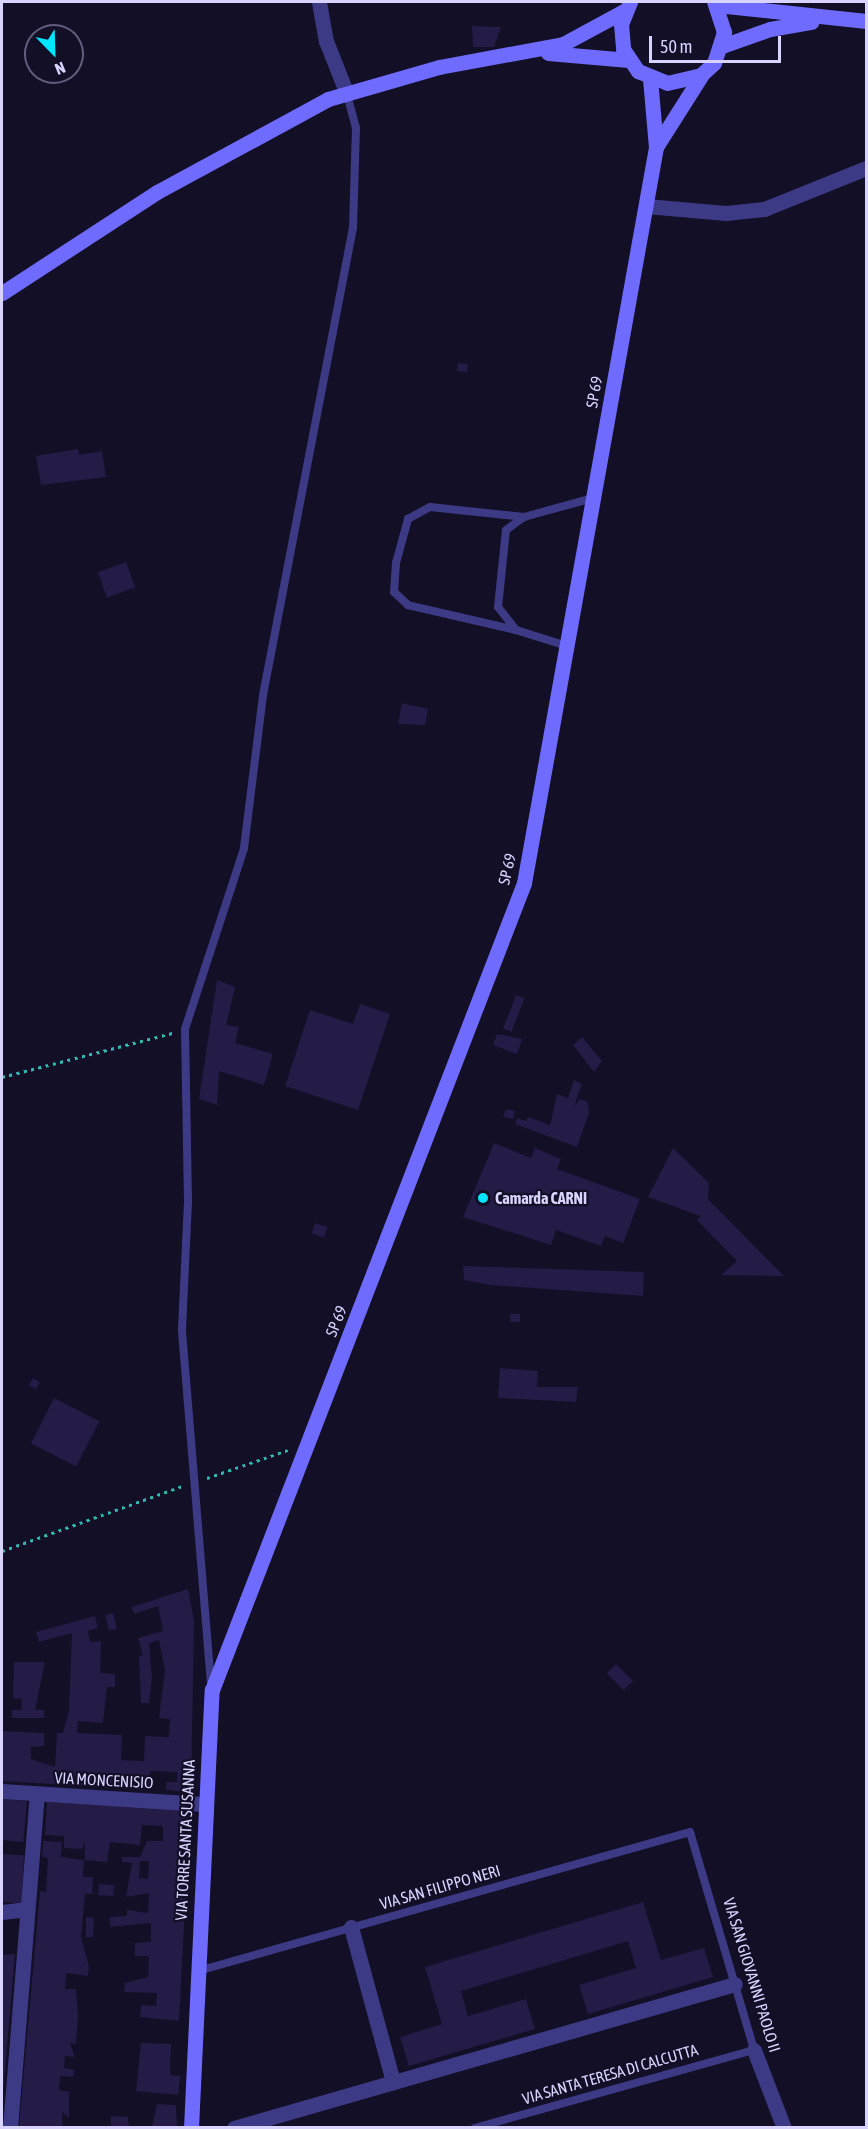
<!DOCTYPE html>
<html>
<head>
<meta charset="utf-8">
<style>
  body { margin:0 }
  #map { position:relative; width:868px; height:2129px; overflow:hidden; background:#130f26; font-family:"Asap Condensed",sans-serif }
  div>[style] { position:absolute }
  .building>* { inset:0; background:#241b47; transform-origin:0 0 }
  .path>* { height:3px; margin-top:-1.5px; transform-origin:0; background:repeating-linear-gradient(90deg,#2fb8b0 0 3px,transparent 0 7.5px) }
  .lane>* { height:8px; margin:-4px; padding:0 4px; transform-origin:4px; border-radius:4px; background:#3d3a85 }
  .street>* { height:15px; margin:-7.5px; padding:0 7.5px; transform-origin:7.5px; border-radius:7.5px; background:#3d3a85 }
  .secondary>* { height:15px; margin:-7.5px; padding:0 7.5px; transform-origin:7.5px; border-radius:7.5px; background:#6f6bff }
  .dots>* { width:16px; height:16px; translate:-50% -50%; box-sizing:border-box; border:3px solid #130f26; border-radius:50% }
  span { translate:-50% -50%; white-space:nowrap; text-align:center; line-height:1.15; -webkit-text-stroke:4.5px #130f26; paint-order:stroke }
  .street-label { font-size:16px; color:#d9d4ff }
  .poi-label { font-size:16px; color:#d9d4ff; font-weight:700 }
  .left { translate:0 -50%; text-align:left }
  .frame { position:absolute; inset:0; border:3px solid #d9d4ff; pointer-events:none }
  .north { position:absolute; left:24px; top:24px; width:60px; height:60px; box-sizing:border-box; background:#130f26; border:2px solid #625e7d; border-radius:50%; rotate:157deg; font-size:16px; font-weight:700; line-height:24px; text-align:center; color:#d9d4ff }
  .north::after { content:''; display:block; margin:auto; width:21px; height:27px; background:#00e5ff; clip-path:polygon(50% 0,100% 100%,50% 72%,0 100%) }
  .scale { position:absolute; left:649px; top:36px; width:132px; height:27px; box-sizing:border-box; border:3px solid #d9d4ff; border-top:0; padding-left:8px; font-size:18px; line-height:21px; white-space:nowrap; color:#d9d4ff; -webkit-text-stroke:4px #130f26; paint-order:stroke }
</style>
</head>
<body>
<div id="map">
  <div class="building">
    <i style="clip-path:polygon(472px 26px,501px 27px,494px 47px,473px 47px)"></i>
    <i style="left:458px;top:363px;width:10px;height:8px;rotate:6deg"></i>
    <i style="clip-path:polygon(78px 449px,79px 455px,102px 451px,106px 477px,41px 485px,36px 456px)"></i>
    <i style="left:126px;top:562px;width:27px;height:30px;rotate:70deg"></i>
    <i style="clip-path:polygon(402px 703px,428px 709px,425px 725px,398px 724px)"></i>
    <i style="clip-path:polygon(217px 980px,235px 987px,226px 1025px,239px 1027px,235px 1043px,273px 1054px,264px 1085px,219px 1071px,217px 1105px,199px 1099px)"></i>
    <i style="left:516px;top:995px;width:9px;height:36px;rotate:21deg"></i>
    <i style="clip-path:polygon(360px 1004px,390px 1014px,358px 1110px,285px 1086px,310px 1010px,353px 1024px)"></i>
    <i style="clip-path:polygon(497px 1034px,522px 1039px,517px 1054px,493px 1045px)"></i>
    <i style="clip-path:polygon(582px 1037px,602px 1061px,594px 1072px,573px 1045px)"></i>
    <i style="clip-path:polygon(574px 1080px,582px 1084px,574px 1107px,580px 1099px,588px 1102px,589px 1113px,577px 1147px,515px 1124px,517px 1118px,526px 1121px,528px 1117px,550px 1125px,557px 1094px,568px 1098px)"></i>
    <i style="clip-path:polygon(506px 1109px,515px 1111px,513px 1119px,503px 1117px)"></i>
    <i style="clip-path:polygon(494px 1143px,531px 1158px,535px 1148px,561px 1159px,557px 1169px,640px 1199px,623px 1243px,605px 1236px,601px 1246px,556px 1230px,551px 1245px,463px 1217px)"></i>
    <i style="clip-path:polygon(673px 1148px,709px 1183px,708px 1199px,784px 1276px,721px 1275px,737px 1261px,697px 1220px,700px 1216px,648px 1197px)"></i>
    <i style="left:315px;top:1223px;width:13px;height:11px;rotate:18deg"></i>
    <i style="clip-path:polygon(463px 1266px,644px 1272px,643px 1296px,491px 1285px,464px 1280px)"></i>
    <i style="left:510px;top:1314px;width:10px;height:8px"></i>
    <i style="clip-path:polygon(500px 1368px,538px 1371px,537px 1387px,578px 1387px,576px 1402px,498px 1398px)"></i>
    <i style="left:33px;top:1378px;width:8px;height:8px;rotate:30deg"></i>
    <i style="left:54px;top:1398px;width:51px;height:51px;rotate:27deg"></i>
    <i style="clip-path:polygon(188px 1589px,194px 1620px,191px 1792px,166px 1790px,166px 1782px,177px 1782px,177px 1772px,150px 1771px,149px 1790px,2px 1781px,2px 1731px,44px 1733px,44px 1746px,31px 1747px,31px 1759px,55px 1767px,57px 1733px,63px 1733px,69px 1711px,72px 1633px,39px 1642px,36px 1632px,95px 1616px,98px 1628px,88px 1631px,90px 1642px,101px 1641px,100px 1673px,115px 1674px,115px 1687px,107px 1687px,103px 1723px,78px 1721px,77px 1733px,122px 1735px,121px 1760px,144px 1761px,145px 1736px,169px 1737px,170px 1719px,159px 1718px,165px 1670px,159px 1640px,149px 1643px,152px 1677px,149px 1703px,141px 1703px,139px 1656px,143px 1655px,138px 1638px,163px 1631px,158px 1606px,134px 1614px,132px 1607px)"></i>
    <i style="left:113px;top:1613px;width:16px;height:8px;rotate:76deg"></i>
    <i style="clip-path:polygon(14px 1662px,45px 1662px,35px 1710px,44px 1710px,44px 1718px,12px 1718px,12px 1710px,21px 1710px,22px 1699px,13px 1698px)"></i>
    <i style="left:616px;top:1664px;width:24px;height:13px;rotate:45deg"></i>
    <i style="left:2px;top:1799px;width:25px;height:41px;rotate:5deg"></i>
    <i style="clip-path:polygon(evenodd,47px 1802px,190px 1810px,179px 2021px,140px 2017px,141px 2005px,156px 2006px,157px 1993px,124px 1992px,125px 1983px,148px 1977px,149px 1956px,135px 1956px,135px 1943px,151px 1942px,151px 1923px,110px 1927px,110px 1917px,127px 1916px,127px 1910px,148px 1913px,149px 1893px,126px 1897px,132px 1863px,122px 1862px,122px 1857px,140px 1857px,147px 1841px,163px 1841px,163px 1826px,142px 1825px,140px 1845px,110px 1842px,107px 1862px,85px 1860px,85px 1841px,82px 1849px,64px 1848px,64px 1836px,45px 1835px,47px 1802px,140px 1861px,149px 1861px,148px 1879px,139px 1878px,140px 1861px)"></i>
    <i style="clip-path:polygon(43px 1841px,62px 1842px,61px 1857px,84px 1860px,83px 1877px,93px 1877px,92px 1894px,85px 1894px,81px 1937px,89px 1967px,88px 1976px,66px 1973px,65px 1989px,76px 1989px,78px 2016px,76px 2044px,70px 2043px,75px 2057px,65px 2056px,64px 2068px,74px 2070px,74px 2077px,60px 2076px,59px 2090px,69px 2092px,69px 2118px,62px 2112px,62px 2127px,19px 2127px,40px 1891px,46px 1892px,48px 1858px,42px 1857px)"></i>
    <i style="left:2px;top:1854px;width:22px;height:48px;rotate:3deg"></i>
    <i style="left:99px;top:1884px;width:15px;height:11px;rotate:4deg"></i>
    <i style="clip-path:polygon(643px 1902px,661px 1960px,704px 1948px,713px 1977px,588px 2014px,579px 1985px,636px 1968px,628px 1941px,461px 1991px,468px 2016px,526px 1999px,535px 2029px,409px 2066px,400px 2037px,442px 2024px,425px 1967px)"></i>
    <i style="clip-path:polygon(86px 1917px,94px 1918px,93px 1937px,86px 1937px)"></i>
    <i style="clip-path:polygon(15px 1954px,3px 2093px,2px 2093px,2px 1955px)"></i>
    <i style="clip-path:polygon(141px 2043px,171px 2044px,170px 2075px,180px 2076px,178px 2095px,136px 2091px)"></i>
    <i style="clip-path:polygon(157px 2104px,176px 2105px,177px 2127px,152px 2127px)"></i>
    <i style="clip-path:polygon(111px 2116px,128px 2117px,129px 2127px,111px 2127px)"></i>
  </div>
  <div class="path">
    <i style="left:2px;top:1077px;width:176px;rotate:-14.5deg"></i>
    <i style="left:207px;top:1478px;width:86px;rotate:-19.1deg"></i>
    <i style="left:2px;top:1551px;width:192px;rotate:-19.8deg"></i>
  </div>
  <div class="lane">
    <i style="left:516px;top:630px;width:111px;rotate:-167deg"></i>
    <i style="left:408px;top:605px;width:19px;rotate:-137deg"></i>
    <i style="left:394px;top:592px;width:29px;rotate:-86deg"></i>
    <i style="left:396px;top:563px;width:46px;rotate:-74.7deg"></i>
    <i style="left:408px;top:519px;width:25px;rotate:-29deg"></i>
    <i style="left:430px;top:507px;width:95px;rotate:6.1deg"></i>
    <i style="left:567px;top:646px;width:53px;rotate:-162.6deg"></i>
    <i style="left:516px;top:630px;width:29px;rotate:-128deg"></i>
    <i style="left:498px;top:607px;width:77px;rotate:-84.1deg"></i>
    <i style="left:506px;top:530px;width:22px;rotate:-36deg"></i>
    <i style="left:524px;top:517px;width:72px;rotate:-15.4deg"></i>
    <i style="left:211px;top:1684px;width:356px;rotate:-94.7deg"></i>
    <i style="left:182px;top:1329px;width:127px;rotate:-87.3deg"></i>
    <i style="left:188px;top:1202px;width:173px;rotate:-91deg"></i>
    <i style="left:185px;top:1029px;width:190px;rotate:-71.9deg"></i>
    <i style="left:244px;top:848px;width:154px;rotate:-82.9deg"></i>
    <i style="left:263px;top:695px;width:476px;rotate:-79.1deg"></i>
    <i style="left:353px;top:228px;width:100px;rotate:-88.3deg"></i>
    <i style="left:356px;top:128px;width:35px;rotate:-105deg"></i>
    <i style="left:198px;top:1971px;width:511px;rotate:-15.78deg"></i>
    <i style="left:690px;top:1832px;width:227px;rotate:73.6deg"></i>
    <i style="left:754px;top:2050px;width:290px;rotate:164.4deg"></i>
  </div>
  <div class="street">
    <i style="left:319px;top:2px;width:40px;rotate:80deg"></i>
    <i style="left:326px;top:41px;width:57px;rotate:68.4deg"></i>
    <i style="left:646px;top:206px;width:80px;rotate:5deg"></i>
    <i style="left:726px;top:213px;width:38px;rotate:-6deg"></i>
    <i style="left:764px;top:209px;width:110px;rotate:-21.9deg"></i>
    <i style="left:2px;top:1791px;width:201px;rotate:3.7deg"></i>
    <i style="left:2px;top:1912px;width:25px;rotate:-7deg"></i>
    <i style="left:351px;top:1927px;width:161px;rotate:74.8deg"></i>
    <i style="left:754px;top:2050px;width:84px;rotate:69deg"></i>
    <i style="left:10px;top:2128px;width:335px;rotate:-85.4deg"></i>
    <i style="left:234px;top:2128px;width:521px;rotate:-16.04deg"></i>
  </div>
  <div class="secondary">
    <i style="left:630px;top:2px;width:24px;rotate:112deg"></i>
    <i style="left:621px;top:24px;width:25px;rotate:85deg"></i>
    <i style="left:623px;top:49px;width:27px;rotate:56deg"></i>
    <i style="left:638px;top:71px;width:31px;rotate:22deg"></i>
    <i style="left:667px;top:83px;width:35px;rotate:-13deg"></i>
    <i style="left:701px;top:75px;width:18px;rotate:-43deg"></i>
    <i style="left:714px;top:63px;width:33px;rotate:-72deg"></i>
    <i style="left:724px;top:32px;width:32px;rotate:-108deg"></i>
    <i style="left:717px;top:5px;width:150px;rotate:6.1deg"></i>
    <i style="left:722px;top:46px;width:51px;rotate:-19.5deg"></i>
    <i style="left:770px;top:29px;width:42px;rotate:-9.7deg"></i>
    <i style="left:548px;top:53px;width:81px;rotate:4.9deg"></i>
    <i style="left:656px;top:147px;width:84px;rotate:-57.6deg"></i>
    <i style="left:2px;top:293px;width:185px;rotate:-33.1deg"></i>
    <i style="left:157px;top:192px;width:195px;rotate:-28.5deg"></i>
    <i style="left:328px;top:99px;width:116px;rotate:-16.1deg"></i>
    <i style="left:439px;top:67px;width:126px;rotate:-10.5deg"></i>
    <i style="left:563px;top:44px;width:69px;rotate:-28.4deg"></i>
    <i style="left:191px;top:2128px;width:439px;rotate:-87.3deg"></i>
    <i style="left:212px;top:1690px;width:865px;rotate:-68.86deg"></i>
    <i style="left:524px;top:883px;width:748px;rotate:-79.83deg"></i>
    <i style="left:656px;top:147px;width:69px;rotate:-95deg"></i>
  </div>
  <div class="dots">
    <i style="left:483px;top:1198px;background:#00e5ff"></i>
  </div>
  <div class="street-label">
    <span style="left:594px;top:392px;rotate:-80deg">SP 69</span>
    <span style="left:507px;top:869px;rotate:-77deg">SP 69</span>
    <span style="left:336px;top:1321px;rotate:-68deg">SP 69</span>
    <span style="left:104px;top:1780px;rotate:3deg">VIA MONCENISIO</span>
    <span style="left:185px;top:1840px;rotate:-87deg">VIA TORRE SANTA SUSANNA</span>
    <span style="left:440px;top:1887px;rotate:-16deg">VIA SAN FILIPPO NERI</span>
    <span style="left:752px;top:1975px;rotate:73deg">VIA SAN GIOVANNI PAOLO II</span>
    <span style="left:610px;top:2074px;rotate:-16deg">VIA SANTA TERESA DI CALCUTTA</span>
  </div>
  <div class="poi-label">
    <span class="left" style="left:495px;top:1198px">Camarda CARNI</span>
  </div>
  <div class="frame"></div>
  <div class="north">N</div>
  <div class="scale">50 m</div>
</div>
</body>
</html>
